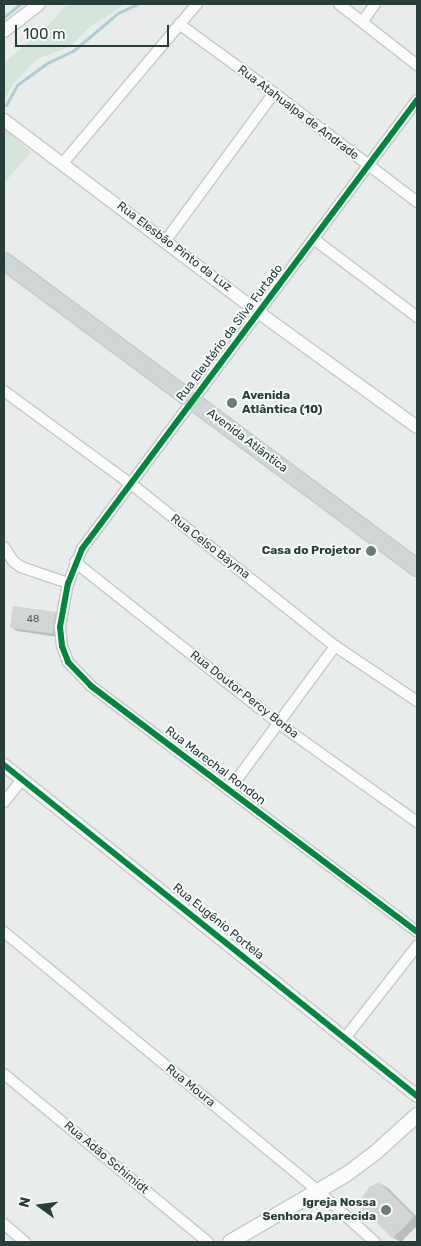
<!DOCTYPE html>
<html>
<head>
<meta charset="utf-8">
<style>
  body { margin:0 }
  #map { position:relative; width:421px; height:1246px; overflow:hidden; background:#e8edeb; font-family:Rubik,sans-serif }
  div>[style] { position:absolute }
  .green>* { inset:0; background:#d4e4da }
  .shadow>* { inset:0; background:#0003 }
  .stream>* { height:3px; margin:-1.5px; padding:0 1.5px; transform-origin:1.5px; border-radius:1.5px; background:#afcdd5 }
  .building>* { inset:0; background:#d1d5d4; transform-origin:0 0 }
  .roads { filter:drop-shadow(1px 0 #c5cac8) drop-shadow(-1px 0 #c5cac8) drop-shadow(0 1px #c5cac8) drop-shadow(0 -1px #c5cac8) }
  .minor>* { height:10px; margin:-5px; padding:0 5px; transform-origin:5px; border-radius:5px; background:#fcfcfc }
  .tertiary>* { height:12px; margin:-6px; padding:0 6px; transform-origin:6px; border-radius:6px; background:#fcfcfc }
  .secondary>* { height:14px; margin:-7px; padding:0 7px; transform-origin:7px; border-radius:7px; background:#fcfcfc }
  .primary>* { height:16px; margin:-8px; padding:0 8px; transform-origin:8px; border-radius:8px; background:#d0d6d5 }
  .cycleway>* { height:6px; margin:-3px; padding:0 3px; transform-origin:3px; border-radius:3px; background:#00873e }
  .dots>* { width:14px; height:14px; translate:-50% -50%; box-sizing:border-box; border:2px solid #f7faf9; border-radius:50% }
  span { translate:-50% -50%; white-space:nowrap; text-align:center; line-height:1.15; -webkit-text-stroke:4px #f7faf9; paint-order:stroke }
  .number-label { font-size:10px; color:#526461 }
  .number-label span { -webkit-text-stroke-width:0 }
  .street-label { font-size:12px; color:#273e3a }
  .poi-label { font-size:12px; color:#273e3a; font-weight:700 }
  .left { translate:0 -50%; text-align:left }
  .right { translate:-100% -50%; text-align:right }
  .frame { position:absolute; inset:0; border:5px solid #273e3a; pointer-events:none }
  .north { position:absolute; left:15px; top:1181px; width:50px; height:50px; -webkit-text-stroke:4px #f7faf9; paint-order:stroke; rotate:284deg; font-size:14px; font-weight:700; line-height:20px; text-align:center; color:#273e3a }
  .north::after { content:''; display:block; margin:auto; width:18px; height:22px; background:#273e3a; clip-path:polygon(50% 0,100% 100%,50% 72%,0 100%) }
  .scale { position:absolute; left:15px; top:25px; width:154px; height:22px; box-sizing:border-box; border:2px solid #273e3a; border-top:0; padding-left:6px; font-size:15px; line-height:18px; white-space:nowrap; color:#273e3a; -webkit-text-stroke:4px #f7faf9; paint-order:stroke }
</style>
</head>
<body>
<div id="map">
  <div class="green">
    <i style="clip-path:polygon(71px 4px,125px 4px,90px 27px,71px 46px,37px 59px,14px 83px,4px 100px,4px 63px,56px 18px,63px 8px)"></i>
    <i style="clip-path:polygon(4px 128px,31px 152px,4px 183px)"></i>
  </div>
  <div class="shadow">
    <i style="clip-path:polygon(55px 613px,61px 617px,58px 637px,17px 631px,11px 627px)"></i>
    <i style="clip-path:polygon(379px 1183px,388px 1188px,417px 1217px,417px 1226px,401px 1242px,392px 1237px)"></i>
  </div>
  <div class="stream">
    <i style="left:4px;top:17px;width:21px;rotate:-39deg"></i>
    <i style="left:6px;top:105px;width:23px;rotate:-61deg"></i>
    <i style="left:17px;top:85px;width:39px;rotate:-36deg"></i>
    <i style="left:49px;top:62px;width:26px;rotate:-25deg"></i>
    <i style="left:73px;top:51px;width:59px;rotate:-40.2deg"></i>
    <i style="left:118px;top:13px;width:21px;rotate:-25deg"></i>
  </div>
  <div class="building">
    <i style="left:13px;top:606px;width:43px;height:22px;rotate:8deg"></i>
    <i style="clip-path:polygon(379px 1182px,414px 1216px,405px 1227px,392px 1238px,358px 1204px,369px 1187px)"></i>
  </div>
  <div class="roads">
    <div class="minor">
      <i style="left:339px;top:4px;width:99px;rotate:38deg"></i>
      <i style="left:363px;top:21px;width:21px;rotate:-55deg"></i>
      <i style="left:179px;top:24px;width:117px;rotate:36deg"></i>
      <i style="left:274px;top:93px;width:180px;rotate:37.3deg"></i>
      <i style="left:417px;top:100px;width:560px;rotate:126.73deg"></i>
      <i style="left:82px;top:549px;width:37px;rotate:112deg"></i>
      <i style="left:68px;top:583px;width:45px;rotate:100.3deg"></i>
      <i style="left:60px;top:627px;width:19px;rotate:84deg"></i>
      <i style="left:62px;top:646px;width:17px;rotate:69deg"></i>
      <i style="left:68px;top:662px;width:33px;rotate:46deg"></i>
      <i style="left:91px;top:686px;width:408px;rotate:37deg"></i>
      <i style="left:63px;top:163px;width:208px;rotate:-49.9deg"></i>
      <i style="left:166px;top:240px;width:182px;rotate:-53.7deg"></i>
      <i style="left:315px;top:240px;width:128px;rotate:37deg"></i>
      <i style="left:4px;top:391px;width:169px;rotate:36.3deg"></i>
      <i style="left:140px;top:491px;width:249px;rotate:38.5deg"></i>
      <i style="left:335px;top:646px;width:99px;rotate:33.9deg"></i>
      <i style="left:4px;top:547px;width:17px;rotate:57deg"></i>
      <i style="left:13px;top:561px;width:10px;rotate:37deg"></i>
      <i style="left:21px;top:567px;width:50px;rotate:18.8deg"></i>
      <i style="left:75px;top:562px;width:259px;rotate:38.4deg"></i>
      <i style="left:278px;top:723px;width:171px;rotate:35.5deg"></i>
      <i style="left:229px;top:790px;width:179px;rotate:-53.6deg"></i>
      <i style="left:4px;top:802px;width:28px;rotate:-51deg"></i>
      <i style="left:4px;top:932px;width:407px;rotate:39.5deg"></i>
      <i style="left:318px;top:1191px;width:76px;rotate:41.8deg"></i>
      <i style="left:345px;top:1038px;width:117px;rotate:-52deg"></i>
      <i style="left:4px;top:1074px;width:264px;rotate:39.5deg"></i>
      <i style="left:4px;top:1224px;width:28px;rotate:41deg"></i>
    </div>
    <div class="tertiary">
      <i style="left:4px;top:31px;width:44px;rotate:-37.6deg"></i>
      <i style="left:4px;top:120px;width:318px;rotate:37.1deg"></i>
      <i style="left:258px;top:312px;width:196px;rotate:35.9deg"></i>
      <i style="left:4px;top:765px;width:529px;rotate:38.71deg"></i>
    </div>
    <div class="secondary">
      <i style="left:230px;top:1242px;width:135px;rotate:-30.2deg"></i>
      <i style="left:347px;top:1174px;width:35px;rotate:-37deg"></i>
      <i style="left:375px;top:1153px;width:57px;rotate:-42.1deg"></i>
    </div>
    <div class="primary">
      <i style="left:4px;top:261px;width:515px;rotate:36.62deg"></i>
    </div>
  </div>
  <div class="cycleway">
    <i style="left:417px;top:100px;width:560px;rotate:126.73deg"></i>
    <i style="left:82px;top:549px;width:37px;rotate:112deg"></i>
    <i style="left:68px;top:583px;width:45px;rotate:100.3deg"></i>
    <i style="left:60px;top:627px;width:19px;rotate:84deg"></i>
    <i style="left:62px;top:646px;width:17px;rotate:69deg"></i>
    <i style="left:68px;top:662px;width:33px;rotate:46deg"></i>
    <i style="left:91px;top:686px;width:408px;rotate:37deg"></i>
    <i style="left:4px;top:765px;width:529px;rotate:38.71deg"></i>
  </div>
  <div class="dots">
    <i style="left:232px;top:403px;background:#6b7b78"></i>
    <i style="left:371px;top:551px;background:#6b7b78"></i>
    <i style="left:386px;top:1210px;background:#6b7b78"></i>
  </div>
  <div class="number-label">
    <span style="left:33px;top:620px">48</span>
  </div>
  <div class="street-label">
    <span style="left:298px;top:113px;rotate:37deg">Rua Atahualpa de Andrade</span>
    <span style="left:174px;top:247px;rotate:37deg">Rua Elesbão Pinto da Luz</span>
    <span style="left:230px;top:333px;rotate:-53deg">Rua Eleutério da Silva Furtado</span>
    <span style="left:247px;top:441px;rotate:37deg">Avenida Atlântica</span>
    <span style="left:210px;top:547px;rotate:38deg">Rua Celso Bayma</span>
    <span style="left:244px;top:695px;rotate:38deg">Rua Doutor Percy Borba</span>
    <span style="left:215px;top:766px;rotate:37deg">Rua Marechal Rondon</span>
    <span style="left:218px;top:922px;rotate:39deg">Rua Eugênio Portela</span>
    <span style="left:190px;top:1086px;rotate:39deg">Rua Moura</span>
    <span style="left:106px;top:1158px;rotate:40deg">Rua Adão Schimidt</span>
  </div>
  <div class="poi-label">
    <span class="left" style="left:242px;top:403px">Avenida<br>Atlântica (10)</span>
    <span class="right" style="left:361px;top:551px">Casa do Projetor</span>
    <span class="right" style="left:376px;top:1210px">Igreja Nossa<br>Senhora Aparecida</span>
  </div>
  <div class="frame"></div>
  <div class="north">N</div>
  <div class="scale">100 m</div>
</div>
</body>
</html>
